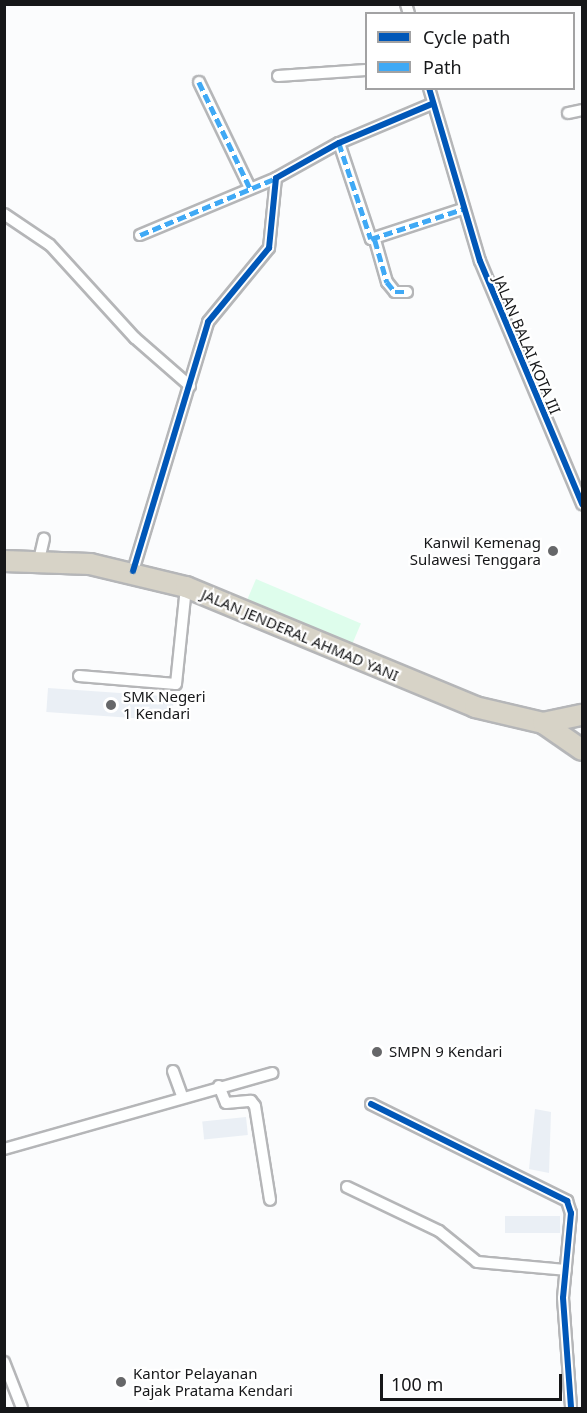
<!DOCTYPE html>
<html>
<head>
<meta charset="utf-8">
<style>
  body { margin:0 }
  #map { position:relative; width:587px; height:1413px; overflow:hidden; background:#fbfcfd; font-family:"Noto Sans",sans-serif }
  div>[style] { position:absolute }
  .built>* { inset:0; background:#eaeff5; transform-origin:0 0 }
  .green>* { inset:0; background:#defdec; transform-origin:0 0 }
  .roads { filter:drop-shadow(2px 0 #b5b6b8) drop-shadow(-2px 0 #b5b6b8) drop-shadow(0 2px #b5b6b8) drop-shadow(0 -2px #b5b6b8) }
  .street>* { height:10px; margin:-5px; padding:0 5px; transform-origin:5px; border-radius:5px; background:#feffff }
  .highway>* { height:20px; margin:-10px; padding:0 10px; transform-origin:10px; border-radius:10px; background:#d7d3c7 }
  .quiet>* { height:4.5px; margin-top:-2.25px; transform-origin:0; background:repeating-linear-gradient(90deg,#3fa9f5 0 9px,transparent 0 13.5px) }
  .cycleway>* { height:6px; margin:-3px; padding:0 3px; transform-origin:3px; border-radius:3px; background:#0057b8 }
  .dots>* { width:16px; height:16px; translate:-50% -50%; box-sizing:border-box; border:3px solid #fff; border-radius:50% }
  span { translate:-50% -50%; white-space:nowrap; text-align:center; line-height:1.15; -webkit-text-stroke:4.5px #fff; paint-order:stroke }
  .street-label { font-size:15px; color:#161719 }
  .poi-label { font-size:15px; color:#161719 }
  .right { translate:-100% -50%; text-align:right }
  .left { translate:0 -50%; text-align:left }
  .frame { position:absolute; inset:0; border:6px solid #161719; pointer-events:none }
  .legend { position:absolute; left:365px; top:12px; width:210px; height:78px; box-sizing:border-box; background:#fff; border:2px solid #a2a2a3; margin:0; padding:8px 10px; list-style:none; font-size:18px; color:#161719 }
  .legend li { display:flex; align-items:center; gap:12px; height:30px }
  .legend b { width:30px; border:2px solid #a2a2a3 }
  .scale { position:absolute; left:380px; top:1374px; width:182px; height:27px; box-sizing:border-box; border:3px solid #161719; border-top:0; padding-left:8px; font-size:18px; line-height:21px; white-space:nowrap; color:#161719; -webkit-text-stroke:4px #fff; paint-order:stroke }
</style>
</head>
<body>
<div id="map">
  <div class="built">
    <i style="left:48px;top:688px;width:126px;height:24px;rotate:4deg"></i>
    <i style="clip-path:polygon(535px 1109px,551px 1112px,549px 1173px,529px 1169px)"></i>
    <i style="left:246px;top:1117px;width:18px;height:44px;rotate:84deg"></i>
    <i style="left:505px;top:1216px;width:55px;height:17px"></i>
  </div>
  <div class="green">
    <i style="left:256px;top:579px;width:114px;height:29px;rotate:23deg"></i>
  </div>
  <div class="roads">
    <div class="street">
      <i style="left:406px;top:4px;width:10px;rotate:73deg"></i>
      <i style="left:278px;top:76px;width:88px;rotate:-3.9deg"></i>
      <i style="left:199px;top:82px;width:118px;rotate:64.3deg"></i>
      <i style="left:429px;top:88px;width:180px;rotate:73.6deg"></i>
      <i style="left:480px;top:261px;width:264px;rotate:67.2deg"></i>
      <i style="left:568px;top:113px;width:14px;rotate:-12deg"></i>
      <i style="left:339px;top:143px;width:101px;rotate:71.6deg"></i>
      <i style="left:371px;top:239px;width:97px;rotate:-18.1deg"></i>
      <i style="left:4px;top:214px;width:55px;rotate:34deg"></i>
      <i style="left:50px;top:245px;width:126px;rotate:47.6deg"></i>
      <i style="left:135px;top:338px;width:73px;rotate:41.1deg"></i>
      <i style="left:140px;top:235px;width:147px;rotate:-22.7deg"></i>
      <i style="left:375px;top:240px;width:44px;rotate:74.1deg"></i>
      <i style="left:387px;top:282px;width:13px;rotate:51deg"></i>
      <i style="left:395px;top:292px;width:12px"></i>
      <i style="left:39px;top:560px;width:22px;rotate:-77deg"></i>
      <i style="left:133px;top:571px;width:260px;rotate:-73.2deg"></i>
      <i style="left:208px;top:322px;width:96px;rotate:-50.5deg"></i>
      <i style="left:269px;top:248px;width:70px;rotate:-84.3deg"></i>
      <i style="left:276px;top:178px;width:72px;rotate:-29.1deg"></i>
      <i style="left:339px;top:143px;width:101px;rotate:-22.8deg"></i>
      <i style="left:79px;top:676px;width:97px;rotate:4.7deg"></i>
      <i style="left:176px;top:684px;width:98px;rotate:-84.1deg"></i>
      <i style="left:173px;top:1071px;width:27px;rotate:70deg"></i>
      <i style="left:219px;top:1086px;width:18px;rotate:68deg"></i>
      <i style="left:226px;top:1103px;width:25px;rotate:-5deg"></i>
      <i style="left:251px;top:1101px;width:6px;rotate:51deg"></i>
      <i style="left:255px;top:1106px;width:95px;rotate:80.9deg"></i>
      <i style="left:371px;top:1104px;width:219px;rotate:26.3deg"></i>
      <i style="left:567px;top:1201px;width:13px;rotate:72deg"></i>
      <i style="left:571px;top:1213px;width:85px;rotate:95.4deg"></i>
      <i style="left:563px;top:1298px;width:110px;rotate:85.8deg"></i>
      <i style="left:4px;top:1149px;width:279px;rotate:-15.8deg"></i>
      <i style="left:347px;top:1187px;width:102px;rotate:25.6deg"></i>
      <i style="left:439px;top:1231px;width:49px;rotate:39.2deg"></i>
      <i style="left:477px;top:1262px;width:89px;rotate:5.1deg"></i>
      <i style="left:4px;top:1362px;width:49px;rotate:68.6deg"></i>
    </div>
    <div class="highway">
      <i style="left:4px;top:561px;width:86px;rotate:2deg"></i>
      <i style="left:90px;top:564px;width:99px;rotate:13.5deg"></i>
      <i style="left:186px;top:587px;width:313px;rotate:22.5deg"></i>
      <i style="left:475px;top:707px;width:70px;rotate:13.2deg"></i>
      <i style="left:543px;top:723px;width:47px;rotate:34.7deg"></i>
      <i style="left:543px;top:723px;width:40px;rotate:-12deg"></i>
    </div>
  </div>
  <div class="quiet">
    <i style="left:199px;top:82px;width:118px;rotate:64.3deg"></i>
    <i style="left:339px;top:143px;width:101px;rotate:71.6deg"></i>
    <i style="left:371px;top:239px;width:97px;rotate:-18.1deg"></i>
    <i style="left:140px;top:235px;width:147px;rotate:-22.7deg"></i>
    <i style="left:375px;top:240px;width:44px;rotate:74.1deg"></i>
    <i style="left:387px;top:282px;width:13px;rotate:51deg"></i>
    <i style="left:395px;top:292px;width:12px"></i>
  </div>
  <div class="cycleway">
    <i style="left:429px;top:88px;width:180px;rotate:73.6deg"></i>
    <i style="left:480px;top:261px;width:264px;rotate:67.2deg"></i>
    <i style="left:133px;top:571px;width:260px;rotate:-73.2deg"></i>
    <i style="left:208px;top:322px;width:96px;rotate:-50.5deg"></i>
    <i style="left:269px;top:248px;width:70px;rotate:-84.3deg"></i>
    <i style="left:276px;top:178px;width:72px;rotate:-29.1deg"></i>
    <i style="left:339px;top:143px;width:101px;rotate:-22.8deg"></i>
    <i style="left:371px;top:1104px;width:219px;rotate:26.3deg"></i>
    <i style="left:567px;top:1201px;width:13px;rotate:72deg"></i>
    <i style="left:571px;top:1213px;width:85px;rotate:95.4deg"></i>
    <i style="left:563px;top:1298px;width:110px;rotate:85.8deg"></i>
  </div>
  <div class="dots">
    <i style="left:553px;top:551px;background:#666769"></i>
    <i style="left:111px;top:705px;background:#666769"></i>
    <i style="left:377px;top:1052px;background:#666769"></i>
    <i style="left:121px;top:1382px;background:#666769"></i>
  </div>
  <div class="street-label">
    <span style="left:527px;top:345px;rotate:67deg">JALAN BALAI KOTA III</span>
    <span style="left:300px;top:635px;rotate:23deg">JALAN JENDERAL AHMAD YANI</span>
  </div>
  <div class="poi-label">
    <span class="right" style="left:541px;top:551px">Kanwil Kemenag<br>Sulawesi Tenggara</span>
    <span class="left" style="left:123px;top:705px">SMK Negeri<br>1 Kendari</span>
    <span class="left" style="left:389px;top:1052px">SMPN 9 Kendari</span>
    <span class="left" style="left:133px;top:1382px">Kantor Pelayanan<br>Pajak Pratama Kendari</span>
  </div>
  <div class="frame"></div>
  <ul class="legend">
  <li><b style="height:8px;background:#0057b8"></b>Cycle path</li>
  <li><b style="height:8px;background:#3fa9f5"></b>Path</li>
  </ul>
  <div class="scale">100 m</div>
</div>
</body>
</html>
